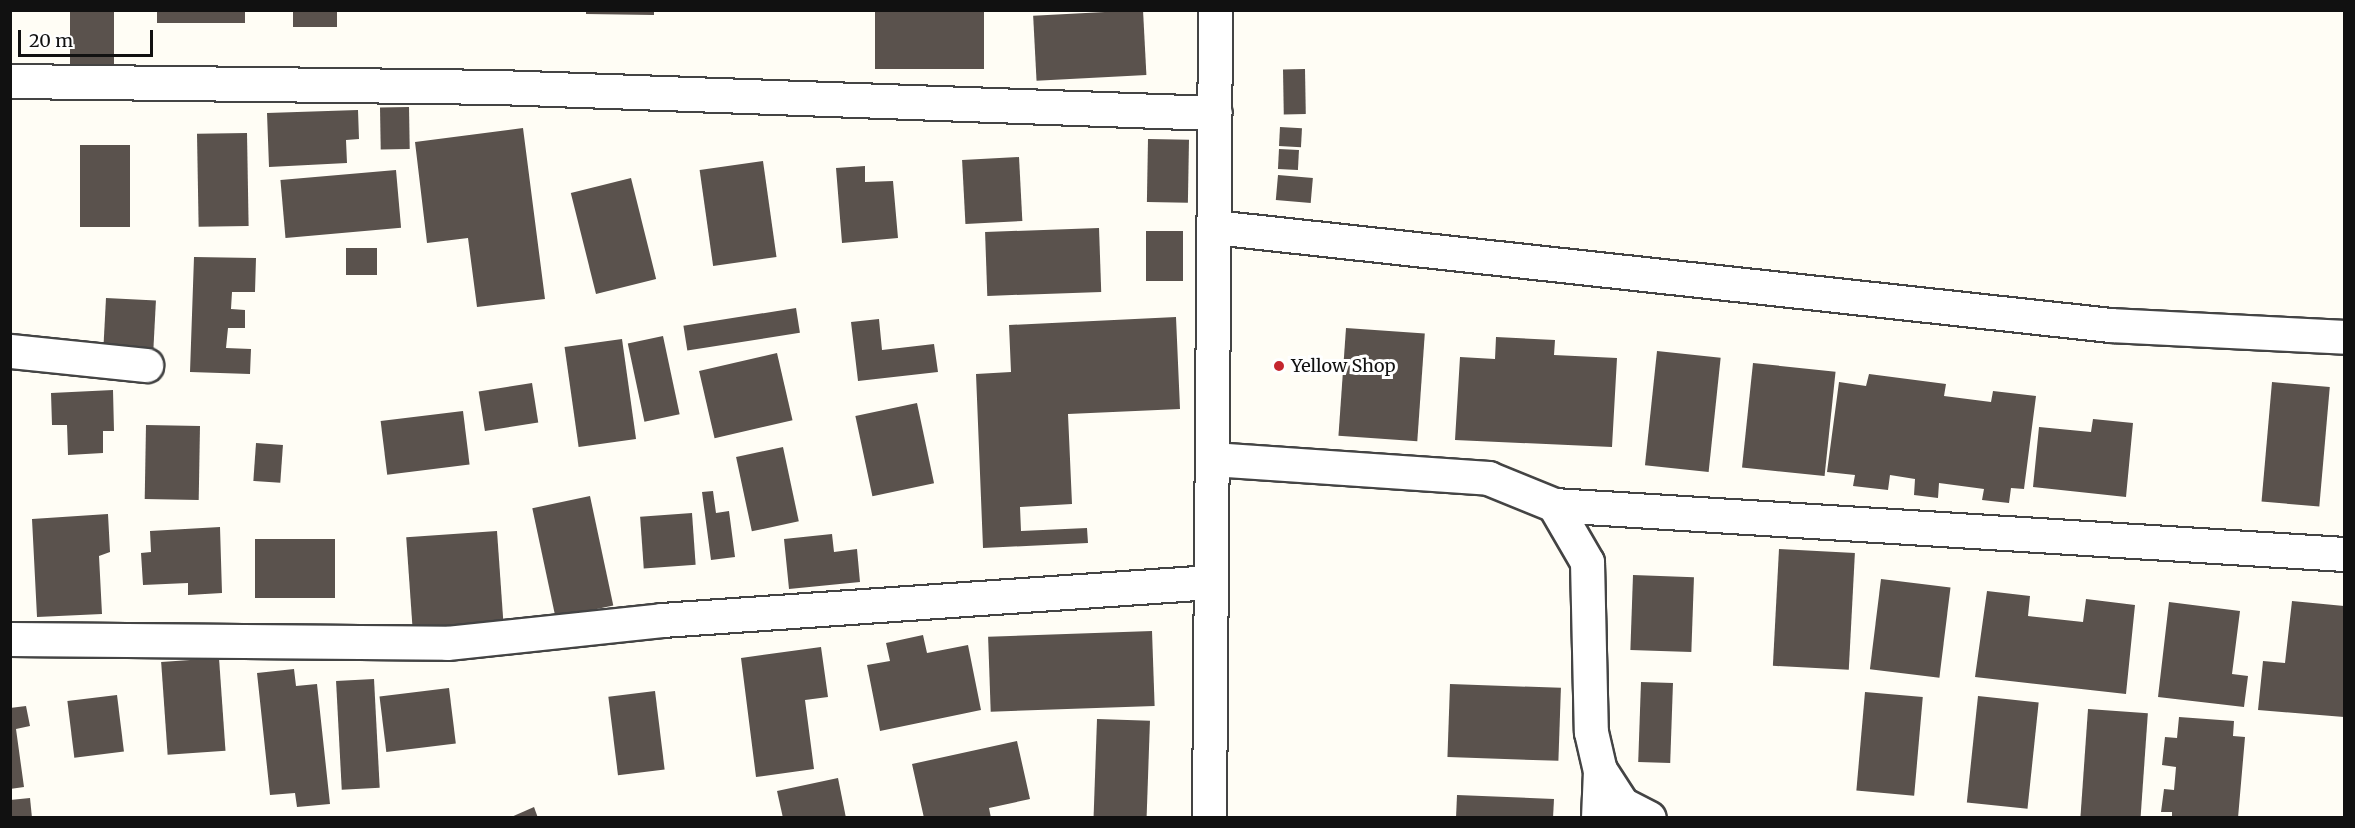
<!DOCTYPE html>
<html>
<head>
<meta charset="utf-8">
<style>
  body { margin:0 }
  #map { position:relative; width:2355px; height:828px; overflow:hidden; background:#fffdf5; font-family:Merriweather,serif }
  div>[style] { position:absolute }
  .building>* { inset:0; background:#5a524d; transform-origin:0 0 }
  .roads { filter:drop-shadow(2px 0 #444) drop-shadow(-2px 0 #444) drop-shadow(0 2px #444) drop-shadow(0 -2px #444) }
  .minor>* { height:33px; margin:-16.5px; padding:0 16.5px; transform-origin:16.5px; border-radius:16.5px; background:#fff }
  .dots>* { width:16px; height:16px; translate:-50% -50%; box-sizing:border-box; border:3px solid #fff; border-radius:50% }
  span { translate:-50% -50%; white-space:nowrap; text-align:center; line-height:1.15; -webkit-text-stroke:6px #fff; paint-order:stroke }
  .poi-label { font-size:18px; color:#111 }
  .left { translate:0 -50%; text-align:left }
  .frame { position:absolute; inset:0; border:12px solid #111; pointer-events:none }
  .scale { position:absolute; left:18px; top:30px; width:135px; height:27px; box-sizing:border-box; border:3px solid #111; border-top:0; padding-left:8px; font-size:18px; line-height:21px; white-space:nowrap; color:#111; -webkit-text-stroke:4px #fff; paint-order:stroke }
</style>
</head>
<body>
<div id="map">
  <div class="building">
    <i style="left:70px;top:10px;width:44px;height:54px"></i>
    <i style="left:157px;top:10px;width:88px;height:13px"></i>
    <i style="left:293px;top:10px;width:44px;height:17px"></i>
    <i style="clip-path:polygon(586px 10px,654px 10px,654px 15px,586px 14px)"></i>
    <i style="left:875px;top:10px;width:109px;height:59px"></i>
    <i style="left:1143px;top:10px;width:65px;height:110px;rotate:87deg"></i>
    <i style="left:1305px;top:69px;width:45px;height:22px;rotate:89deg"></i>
    <i style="left:409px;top:107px;width:42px;height:29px;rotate:89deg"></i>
    <i style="clip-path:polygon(358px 110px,359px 139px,346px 140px,347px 163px,269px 167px,267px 113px)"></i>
    <i style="left:1280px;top:127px;width:22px;height:19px;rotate:3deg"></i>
    <i style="clip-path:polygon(523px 128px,545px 299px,477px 307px,468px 238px,427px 243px,415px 142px)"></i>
    <i style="left:247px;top:133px;width:93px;height:50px;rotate:89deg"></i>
    <i style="left:1148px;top:139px;width:41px;height:63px;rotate:1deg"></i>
    <i style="left:80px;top:145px;width:50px;height:82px"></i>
    <i style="left:1279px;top:149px;width:20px;height:20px;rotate:3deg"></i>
    <i style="left:1019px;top:157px;width:64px;height:57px;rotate:87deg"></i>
    <i style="left:763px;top:161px;width:97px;height:64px;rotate:82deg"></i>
    <i style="clip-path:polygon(865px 166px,865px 182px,893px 181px,898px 238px,842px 243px,836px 168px)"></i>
    <i style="left:396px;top:170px;width:58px;height:116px;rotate:85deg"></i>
    <i style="left:1278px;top:175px;width:35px;height:25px;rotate:5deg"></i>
    <i style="left:631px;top:178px;width:104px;height:62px;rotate:76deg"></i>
    <i style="left:1099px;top:228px;width:64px;height:114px;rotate:88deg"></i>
    <i style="left:1146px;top:231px;width:37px;height:50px"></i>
    <i style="left:346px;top:248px;width:31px;height:27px"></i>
    <i style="clip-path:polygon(194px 257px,256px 258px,255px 292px,232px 292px,231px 309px,245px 310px,245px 328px,228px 328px,226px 348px,251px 349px,250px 374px,190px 372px)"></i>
    <i style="left:106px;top:298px;width:50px;height:56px;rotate:3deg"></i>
    <i style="left:796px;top:308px;width:25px;height:114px;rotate:81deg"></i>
    <i style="clip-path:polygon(1176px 317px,1180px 409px,1068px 414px,1072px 504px,1020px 507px,1021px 531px,1087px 528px,1088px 543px,983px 548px,976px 374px,1011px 372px,1009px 325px)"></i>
    <i style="clip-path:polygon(879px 319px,882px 350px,934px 344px,938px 372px,858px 381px,851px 322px)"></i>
    <i style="left:1346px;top:328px;width:79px;height:108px;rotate:4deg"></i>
    <i style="left:663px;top:336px;width:80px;height:36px;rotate:78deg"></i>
    <i style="clip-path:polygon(1496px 337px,1555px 340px,1554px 355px,1617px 358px,1612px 447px,1455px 440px,1460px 357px,1495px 359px)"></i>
    <i style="left:622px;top:339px;width:101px;height:58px;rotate:82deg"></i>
    <i style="left:1657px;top:351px;width:64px;height:115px;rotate:6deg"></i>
    <i style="left:777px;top:353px;width:69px;height:80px;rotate:77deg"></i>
    <i style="left:1753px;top:363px;width:83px;height:105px;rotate:6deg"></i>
    <i style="clip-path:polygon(1869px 374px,1946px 384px,1944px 396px,1991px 402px,1993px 391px,2036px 396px,2024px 489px,2011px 488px,2009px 503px,1982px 500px,1984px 489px,1939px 483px,1938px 498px,1914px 495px,1915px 479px,1890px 475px,1888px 490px,1853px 486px,1855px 475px,1827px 472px,1839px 382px,1866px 386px)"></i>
    <i style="left:2272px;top:382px;width:58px;height:120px;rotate:5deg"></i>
    <i style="left:532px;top:383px;width:40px;height:54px;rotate:81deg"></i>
    <i style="clip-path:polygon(113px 390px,114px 431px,103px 431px,103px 453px,68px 455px,67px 425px,52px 425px,51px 393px)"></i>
    <i style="left:917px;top:403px;width:82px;height:63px;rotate:78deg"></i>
    <i style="left:463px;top:411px;width:54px;height:83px;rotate:83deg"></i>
    <i style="clip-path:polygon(2093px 419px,2133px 423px,2126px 497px,2033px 487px,2039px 427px,2091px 432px)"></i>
    <i style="left:146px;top:425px;width:54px;height:74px;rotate:1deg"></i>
    <i style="left:256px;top:443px;width:27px;height:38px;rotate:4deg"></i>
    <i style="left:783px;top:447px;width:76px;height:48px;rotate:78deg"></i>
    <i style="clip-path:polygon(713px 491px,716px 513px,729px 511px,735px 557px,711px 560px,702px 492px)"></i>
    <i style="left:590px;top:496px;width:112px;height:59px;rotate:78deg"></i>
    <i style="left:692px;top:513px;width:52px;height:52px;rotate:86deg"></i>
    <i style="clip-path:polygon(108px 514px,110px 552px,99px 556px,102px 614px,37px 617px,32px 519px)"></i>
    <i style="clip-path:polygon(220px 527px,222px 593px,188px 595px,188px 583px,143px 585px,141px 553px,151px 552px,150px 531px)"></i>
    <i style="left:497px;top:531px;width:95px;height:91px;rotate:86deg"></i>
    <i style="clip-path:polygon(832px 534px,834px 552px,857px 549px,860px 582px,789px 589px,784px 539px)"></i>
    <i style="left:255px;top:539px;width:80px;height:59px"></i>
    <i style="left:1779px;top:549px;width:76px;height:117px;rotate:3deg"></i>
    <i style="left:1633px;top:575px;width:61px;height:75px;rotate:2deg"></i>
    <i style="left:1881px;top:579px;width:70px;height:91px;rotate:7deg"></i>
    <i style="clip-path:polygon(1987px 591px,2030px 596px,2028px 616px,2083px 622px,2086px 599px,2135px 605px,2126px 694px,1975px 677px)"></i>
    <i style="clip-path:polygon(2292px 601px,2344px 606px,2344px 717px,2258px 710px,2263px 661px,2285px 663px)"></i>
    <i style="clip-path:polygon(2169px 602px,2240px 611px,2232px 674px,2248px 676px,2244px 707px,2158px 697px)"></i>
    <i style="left:1152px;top:631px;width:75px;height:164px;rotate:88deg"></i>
    <i style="clip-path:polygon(923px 635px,927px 653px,968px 645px,981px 710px,880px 731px,867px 665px,890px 661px,886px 643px)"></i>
    <i style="clip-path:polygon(821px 647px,828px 697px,805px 700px,814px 769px,756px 777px,741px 658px)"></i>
    <i style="left:219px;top:658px;width:93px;height:58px;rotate:86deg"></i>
    <i style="clip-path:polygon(294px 669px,296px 686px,317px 684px,330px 804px,297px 807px,295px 793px,270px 795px,257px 673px)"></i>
    <i style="left:374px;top:679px;width:109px;height:38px;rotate:87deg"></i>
    <i style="left:1641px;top:682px;width:32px;height:80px;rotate:2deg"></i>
    <i style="left:1450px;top:684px;width:111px;height:73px;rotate:2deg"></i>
    <i style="left:449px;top:688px;width:56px;height:70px;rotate:83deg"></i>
    <i style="left:655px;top:691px;width:79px;height:47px;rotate:83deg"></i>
    <i style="left:1865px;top:692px;width:58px;height:99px;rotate:5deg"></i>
    <i style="left:117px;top:695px;width:57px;height:50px;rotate:83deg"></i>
    <i style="left:1978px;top:696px;width:61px;height:107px;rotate:6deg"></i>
    <i style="clip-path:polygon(26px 706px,30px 726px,16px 729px,24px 787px,10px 789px,10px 708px)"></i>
    <i style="left:2088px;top:709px;width:60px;height:109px;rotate:4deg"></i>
    <i style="clip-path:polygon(2179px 717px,2234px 721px,2233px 736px,2245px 737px,2238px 818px,2172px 818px,2172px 812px,2161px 812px,2164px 789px,2174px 790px,2176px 767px,2162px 765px,2165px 737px,2177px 738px)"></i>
    <i style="left:1097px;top:719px;width:53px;height:99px;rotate:2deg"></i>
    <i style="clip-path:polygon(1017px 741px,1030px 799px,989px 808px,991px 818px,924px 818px,912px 764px)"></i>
    <i style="clip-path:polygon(838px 778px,846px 818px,783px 818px,777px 791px)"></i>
    <i style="clip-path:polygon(1457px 795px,1554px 799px,1553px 818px,1456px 818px)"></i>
    <i style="clip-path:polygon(30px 798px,32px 818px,10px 818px,10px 800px)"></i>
    <i style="clip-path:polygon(534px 807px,538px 818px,509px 818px)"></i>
  </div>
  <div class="roads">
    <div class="minor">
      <i style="left:10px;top:81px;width:488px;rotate:0.7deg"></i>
      <i style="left:498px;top:87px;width:717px;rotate:2.08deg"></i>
      <i style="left:1214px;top:227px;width:902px;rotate:6.24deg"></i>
      <i style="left:2111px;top:325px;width:233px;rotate:2.9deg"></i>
      <i style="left:10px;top:351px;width:137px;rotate:5.9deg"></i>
      <i style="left:1212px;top:459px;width:277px;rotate:3.9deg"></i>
      <i style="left:1488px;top:478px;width:71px;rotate:22.2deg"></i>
      <i style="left:1554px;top:505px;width:66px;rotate:59.9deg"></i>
      <i style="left:1587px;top:562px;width:170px;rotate:88.7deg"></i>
      <i style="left:1591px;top:732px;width:39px;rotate:77deg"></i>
      <i style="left:1600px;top:770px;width:40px;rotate:57.1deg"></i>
      <i style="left:1622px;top:804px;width:30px;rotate:27deg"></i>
      <i style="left:1554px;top:505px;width:792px;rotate:3.55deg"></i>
      <i style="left:10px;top:639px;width:437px;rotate:0.5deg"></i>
      <i style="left:447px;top:643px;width:216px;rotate:-6.1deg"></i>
      <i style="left:662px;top:620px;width:550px;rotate:-3.96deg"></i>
      <i style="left:1209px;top:818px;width:808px;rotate:-89.57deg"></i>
      <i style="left:1598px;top:818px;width:48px;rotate:-87.6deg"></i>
    </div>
  </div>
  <div class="dots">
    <i style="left:1279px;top:366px;background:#c4262e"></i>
  </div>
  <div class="poi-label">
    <span class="left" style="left:1291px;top:366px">Yellow Shop</span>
  </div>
  <div class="frame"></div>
  <div class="scale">20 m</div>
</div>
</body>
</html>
